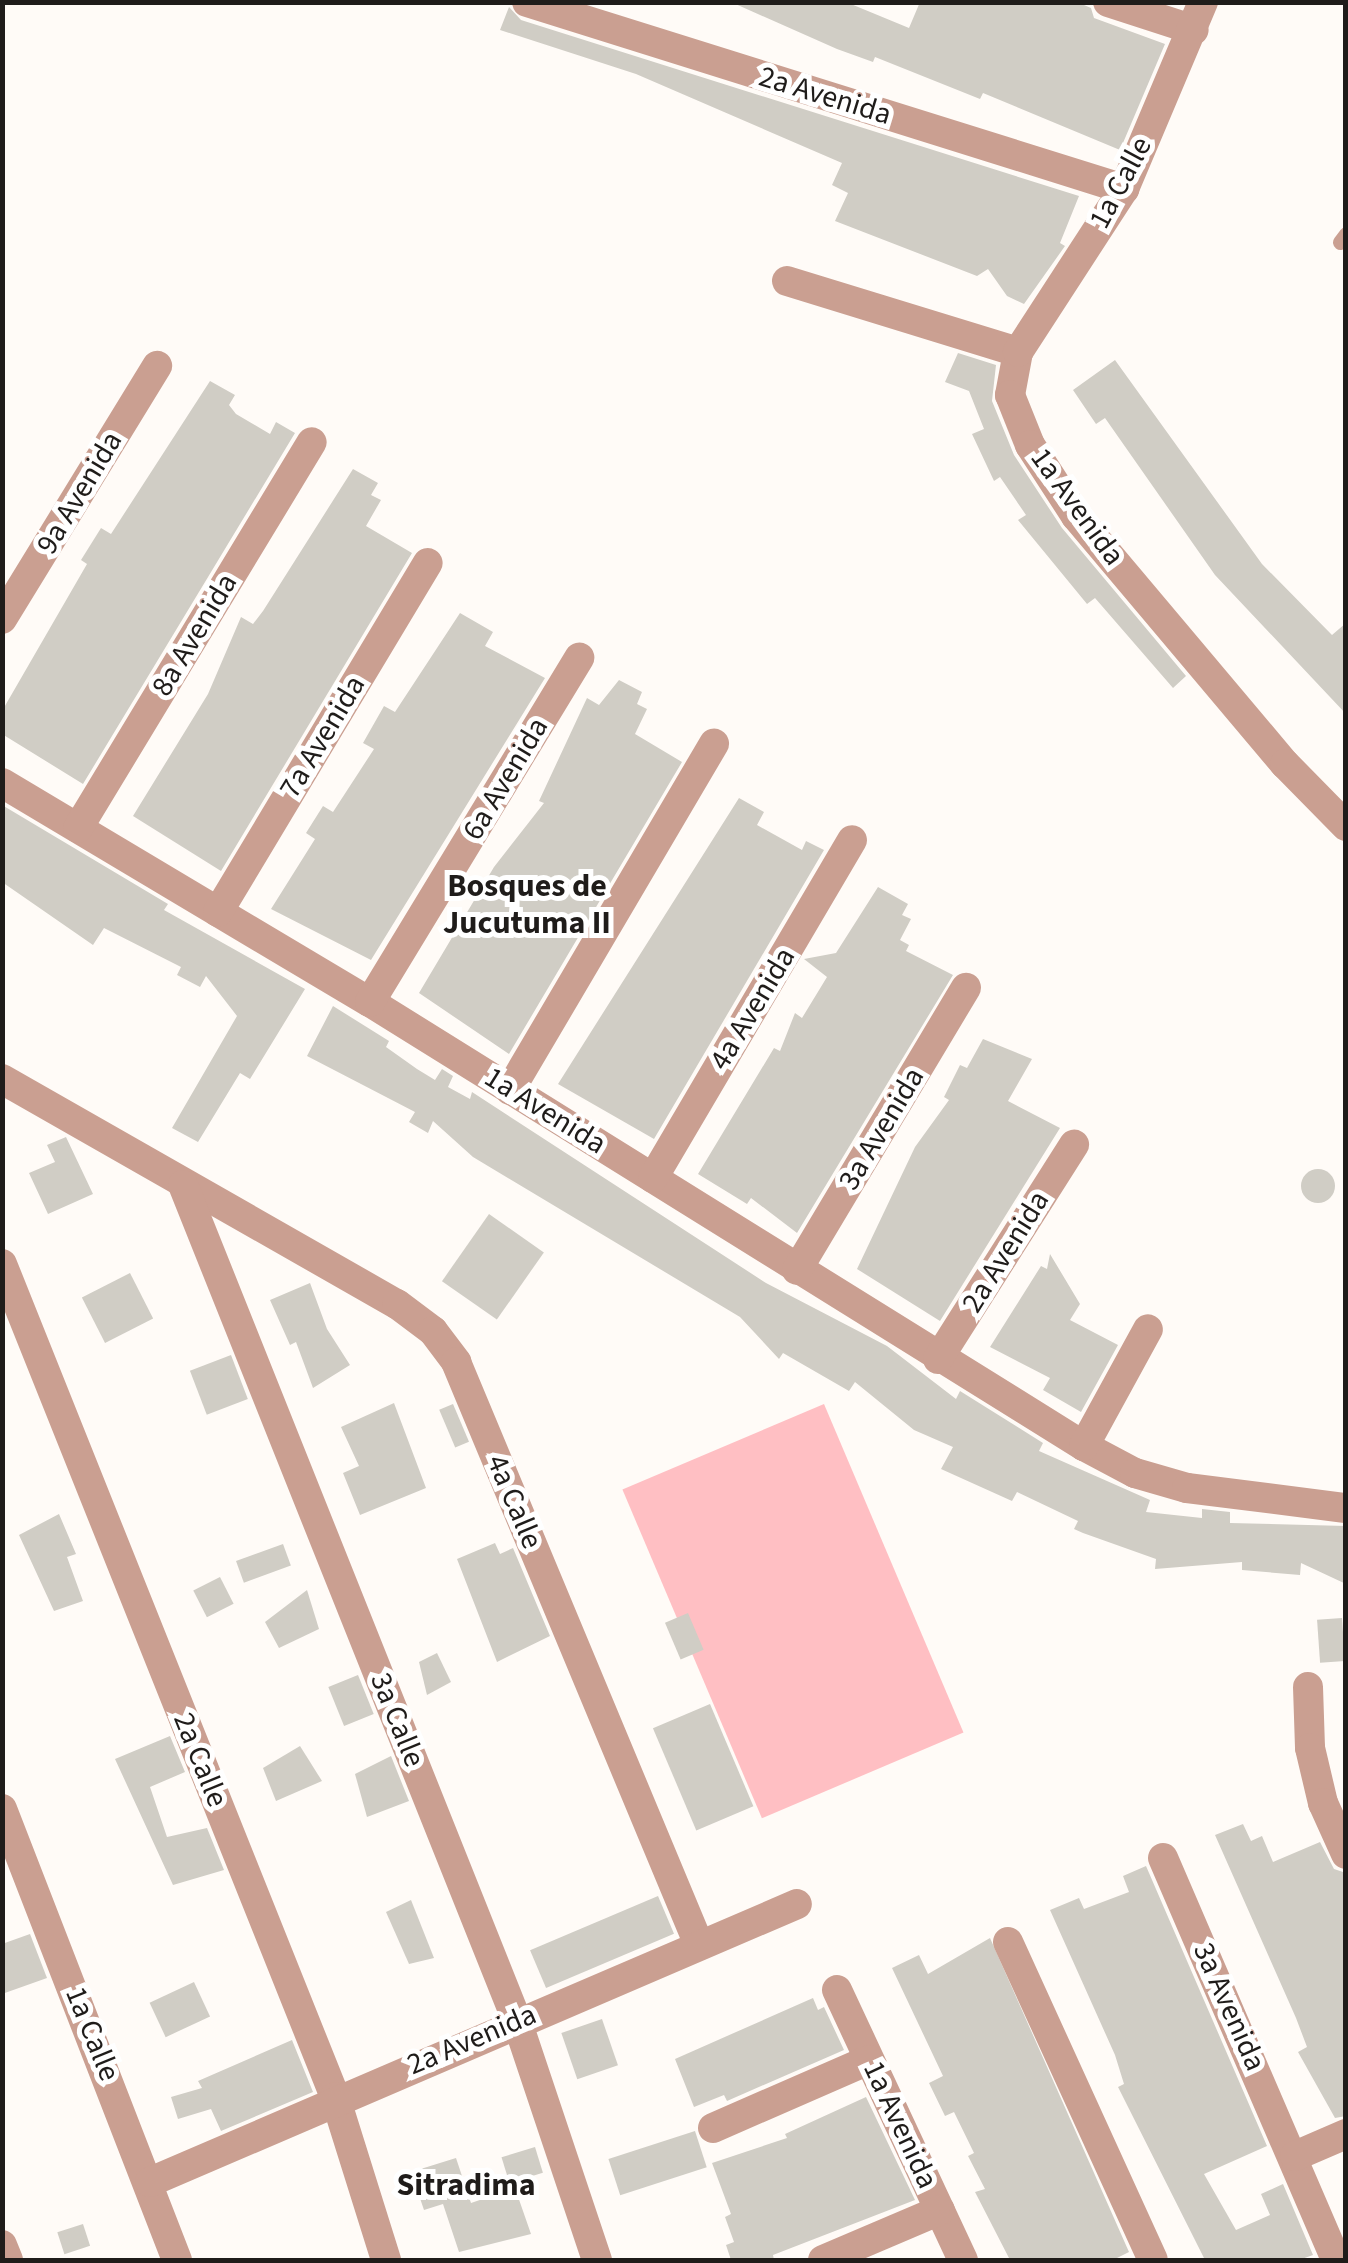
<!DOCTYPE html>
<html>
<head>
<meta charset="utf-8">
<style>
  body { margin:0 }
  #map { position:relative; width:1348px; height:2263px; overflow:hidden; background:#fffbf7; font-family:"Source Sans 3",sans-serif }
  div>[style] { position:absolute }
  .green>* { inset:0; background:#ffbfc3; transform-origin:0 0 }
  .building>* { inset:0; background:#d0cdc5; transform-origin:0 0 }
  .round { border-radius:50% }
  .lane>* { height:15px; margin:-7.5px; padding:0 7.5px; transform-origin:7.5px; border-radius:7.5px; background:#ca9f91 }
  .street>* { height:30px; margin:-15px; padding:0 15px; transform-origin:15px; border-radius:15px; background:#ca9f91 }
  span { translate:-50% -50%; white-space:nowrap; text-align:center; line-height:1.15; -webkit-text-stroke:10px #fff; paint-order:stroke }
  .street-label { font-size:30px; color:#1f1c1a }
  .neighbourhood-label { font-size:32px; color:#1f1c1a; font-weight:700 }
  .frame { position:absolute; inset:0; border:5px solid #1f1c1a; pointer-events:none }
</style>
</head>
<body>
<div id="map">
  <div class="green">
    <i style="left:824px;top:1404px;width:357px;height:219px;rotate:67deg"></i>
  </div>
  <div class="building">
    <i style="clip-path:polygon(731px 2px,846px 2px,909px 28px,920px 2px,1077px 2px,1091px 8px,1094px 18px,1165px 44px,1120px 150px,983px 93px,980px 99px,875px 57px,873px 62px,837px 49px)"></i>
    <i style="clip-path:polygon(509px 7px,521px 20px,1079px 196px,1060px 243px,1065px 246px,1024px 304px,1007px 296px,988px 269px,977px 276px,835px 221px,848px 193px,832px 185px,842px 163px,636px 74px,500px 30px)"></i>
    <i style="clip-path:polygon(958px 353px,996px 365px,992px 401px,1014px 455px,1062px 528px,1186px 676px,1173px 688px,1095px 598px,1087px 604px,1018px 520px,1026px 515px,1000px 477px,994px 481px,972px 434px,984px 429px,969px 391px,945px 382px)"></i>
    <i style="clip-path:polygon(1115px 360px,1262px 564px,1332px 635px,1346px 623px,1346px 714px,1215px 575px,1105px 418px,1096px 424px,1073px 390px)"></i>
    <i style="clip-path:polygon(210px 381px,235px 395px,229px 405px,236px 414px,270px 434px,276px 422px,295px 433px,83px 784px,2px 734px,2px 711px,87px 564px,81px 560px,101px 528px,111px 534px)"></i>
    <i style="clip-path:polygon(353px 469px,378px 483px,371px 495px,381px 500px,366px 526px,412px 553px,221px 871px,133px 816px,208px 694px,241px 617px,253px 624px,263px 611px)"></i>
    <i style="clip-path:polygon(460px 613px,493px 632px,485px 646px,545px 678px,371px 960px,271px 909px,315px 839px,306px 833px,323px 806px,333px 812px,374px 749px,363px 743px,384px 706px,395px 712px)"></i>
    <i style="clip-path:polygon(619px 680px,642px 692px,637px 704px,647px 709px,635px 734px,682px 762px,509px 1054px,419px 993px,494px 867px,544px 803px,539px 801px,587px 698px,599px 705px)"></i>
    <i style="clip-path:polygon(739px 798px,764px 812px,757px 825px,802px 850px,806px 841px,824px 850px,654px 1139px,558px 1084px)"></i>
    <i style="clip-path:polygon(2px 805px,168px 904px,164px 910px,305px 989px,250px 1079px,240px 1073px,198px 1142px,172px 1128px,237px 1016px,206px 976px,200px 987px,177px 975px,181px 967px,104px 928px,93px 945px,2px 882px)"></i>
    <i style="clip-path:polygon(878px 887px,908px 904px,902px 915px,911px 919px,900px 940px,909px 945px,906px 951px,953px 975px,797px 1233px,751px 1198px,747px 1204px,698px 1174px,774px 1048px,780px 1051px,795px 1013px,802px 1018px,827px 977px,804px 959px,836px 953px)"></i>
    <i style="clip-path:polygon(333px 1006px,389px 1041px,386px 1047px,417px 1069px,435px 1080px,442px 1069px,453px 1076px,448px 1087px,470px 1099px,472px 1092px,766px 1283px,887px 1346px,956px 1399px,960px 1391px,1043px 1443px,1039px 1451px,1150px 1500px,1146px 1512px,1202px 1518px,1202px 1509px,1230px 1512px,1230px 1523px,1346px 1526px,1346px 1584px,1301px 1563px,1300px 1575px,1242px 1570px,1242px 1562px,1155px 1569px,1156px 1559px,1083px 1533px,1074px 1529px,1078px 1521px,1017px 1492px,1012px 1501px,941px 1469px,953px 1447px,914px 1430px,855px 1382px,849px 1391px,783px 1353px,779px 1359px,740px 1317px,473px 1157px,433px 1121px,428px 1133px,409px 1122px,415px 1112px,307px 1056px)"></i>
    <i style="clip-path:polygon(983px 1039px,1032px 1059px,1008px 1101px,1060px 1128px,940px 1321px,857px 1269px,915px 1147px,949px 1100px,944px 1097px,960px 1065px,967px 1068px)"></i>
    <i style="clip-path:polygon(66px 1137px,93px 1194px,48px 1214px,29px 1173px,55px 1162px,47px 1145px)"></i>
    <i class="round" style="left:1301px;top:1169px;width:34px;height:34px"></i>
    <i style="left:489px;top:1214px;width:67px;height:82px;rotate:35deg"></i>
    <i style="clip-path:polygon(1050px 1254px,1080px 1304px,1070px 1320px,1118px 1345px,1081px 1412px,1043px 1390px,1050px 1378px,990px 1347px,1041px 1266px,1047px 1269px)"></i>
    <i style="left:130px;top:1273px;width:51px;height:54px;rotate:63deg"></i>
    <i style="clip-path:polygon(310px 1283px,327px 1329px,350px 1365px,313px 1388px,296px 1342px,290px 1345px,270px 1300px)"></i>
    <i style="left:231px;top:1355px;width:47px;height:44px;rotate:69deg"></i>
    <i style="clip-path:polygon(394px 1403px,426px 1488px,360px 1515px,343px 1473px,359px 1466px,341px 1427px)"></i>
    <i style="left:453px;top:1404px;width:41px;height:15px;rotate:67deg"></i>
    <i style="clip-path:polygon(59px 1514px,76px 1554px,67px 1557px,83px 1601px,54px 1611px,19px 1535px)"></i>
    <i style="clip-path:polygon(495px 1543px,500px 1554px,513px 1548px,550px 1636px,497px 1662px,457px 1559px)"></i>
    <i style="left:283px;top:1544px;width:23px;height:50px;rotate:70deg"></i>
    <i style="left:220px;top:1577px;width:30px;height:30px;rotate:63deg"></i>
    <i style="clip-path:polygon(307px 1590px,319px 1629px,279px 1648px,265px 1622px)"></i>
    <i style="left:688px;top:1613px;width:40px;height:25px;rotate:67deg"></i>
    <i style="left:1342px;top:1618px;width:43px;height:25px;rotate:86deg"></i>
    <i style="clip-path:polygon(437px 1653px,451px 1682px,427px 1695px,419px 1662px)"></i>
    <i style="left:358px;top:1675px;width:42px;height:32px;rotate:68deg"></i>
    <i style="left:710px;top:1704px;width:111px;height:62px;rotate:67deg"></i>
    <i style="clip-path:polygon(170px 1736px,185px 1772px,150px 1787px,167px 1837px,207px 1828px,224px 1870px,173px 1885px,115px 1759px)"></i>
    <i style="clip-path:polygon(300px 1746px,322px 1781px,276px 1801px,263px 1768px)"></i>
    <i style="clip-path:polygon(391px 1756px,409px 1801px,367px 1817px,355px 1774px)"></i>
    <i style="clip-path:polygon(1243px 1824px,1251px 1841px,1262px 1836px,1273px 1862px,1320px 1842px,1334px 1869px,1346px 1873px,1346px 2116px,1335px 2118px,1298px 2052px,1307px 2047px,1296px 2018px,1215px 1835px)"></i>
    <i style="clip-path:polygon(1146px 1866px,1267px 2146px,1204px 2174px,1236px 2230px,1270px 2215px,1261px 2194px,1283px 2184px,1313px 2255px,1299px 2260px,1205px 2260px,1118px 2087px,1124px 2084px,1115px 2055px,1050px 1910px,1079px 1898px,1084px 1909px,1129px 1892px,1123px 1876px)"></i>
    <i style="left:658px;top:1896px;width:41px;height:139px;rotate:67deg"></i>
    <i style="clip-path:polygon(411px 1900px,434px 1958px,409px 1964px,386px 1912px)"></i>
    <i style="clip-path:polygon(30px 1934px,47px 1978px,2px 1994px,2px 1944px)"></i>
    <i style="clip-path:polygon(990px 1938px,1129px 2252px,1113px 2260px,1010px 2260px,975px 2192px,985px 2189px,968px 2156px,974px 2153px,954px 2112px,945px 2116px,929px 2083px,943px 2076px,892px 1968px,919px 1955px,928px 1974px)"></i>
    <i style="left:194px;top:1982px;width:38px;height:49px;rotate:65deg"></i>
    <i style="clip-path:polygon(813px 1998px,818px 2010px,824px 2007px,844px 2050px,727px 2101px,724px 2095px,694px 2107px,675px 2059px)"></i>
    <i style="left:602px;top:2019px;width:49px;height:43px;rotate:71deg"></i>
    <i style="clip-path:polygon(292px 2040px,313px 2092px,221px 2131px,211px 2109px,178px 2119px,171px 2097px,202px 2088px,198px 2081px)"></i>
    <i style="clip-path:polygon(866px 2097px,915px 2200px,773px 2255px,774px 2260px,731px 2260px,726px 2245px,734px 2242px,725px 2217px,731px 2214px,712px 2163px,787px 2138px,785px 2134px)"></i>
    <i style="left:695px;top:2131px;width:38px;height:91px;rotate:72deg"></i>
    <i style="left:535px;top:2147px;width:27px;height:35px;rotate:73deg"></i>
    <i style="clip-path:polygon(456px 2158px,471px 2203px,515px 2188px,531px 2234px,459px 2252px,443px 2204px,424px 2210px,411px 2172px)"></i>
    <i style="left:83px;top:2224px;width:23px;height:27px;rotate:72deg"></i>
  </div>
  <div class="lane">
    <i style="left:1340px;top:242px;width:10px;rotate:-53deg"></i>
  </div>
  <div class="street">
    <i style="left:527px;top:2px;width:626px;rotate:17.39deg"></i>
    <i style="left:1108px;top:2px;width:90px;rotate:18deg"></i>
    <i style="left:787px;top:281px;width:242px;rotate:17.1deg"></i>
    <i style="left:1018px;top:352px;width:44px;rotate:100.5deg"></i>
    <i style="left:1010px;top:395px;width:54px;rotate:68.2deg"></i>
    <i style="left:1030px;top:445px;width:85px;rotate:57.1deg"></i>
    <i style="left:1076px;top:516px;width:324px;rotate:49.9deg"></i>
    <i style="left:1285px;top:764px;width:87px;rotate:45.5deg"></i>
    <i style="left:1018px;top:352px;width:194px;rotate:-57deg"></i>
    <i style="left:1124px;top:189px;width:203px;rotate:-67.1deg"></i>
    <i style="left:2px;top:619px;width:297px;rotate:-58.5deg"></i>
    <i style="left:2px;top:783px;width:428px;rotate:30.8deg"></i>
    <i style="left:370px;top:1002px;width:841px;rotate:31.88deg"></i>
    <i style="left:1084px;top:1446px;width:58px;rotate:27.9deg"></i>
    <i style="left:1135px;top:1473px;width:54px;rotate:16.1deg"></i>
    <i style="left:1187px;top:1488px;width:160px;rotate:7.2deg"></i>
    <i style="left:78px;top:828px;width:451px;rotate:-58.8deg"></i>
    <i style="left:218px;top:912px;width:407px;rotate:-59deg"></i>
    <i style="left:370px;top:1002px;width:403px;rotate:-58.7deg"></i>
    <i style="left:2px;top:1079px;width:455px;rotate:29.7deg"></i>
    <i style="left:397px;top:1304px;width:45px;rotate:36.9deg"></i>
    <i style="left:433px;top:1331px;width:39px;rotate:53deg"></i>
    <i style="left:456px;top:1362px;width:632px;rotate:67.37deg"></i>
    <i style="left:510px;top:1090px;width:402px;rotate:-59.5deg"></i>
    <i style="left:653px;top:1178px;width:392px;rotate:-59.5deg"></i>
    <i style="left:183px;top:1185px;width:900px;rotate:68.22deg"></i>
    <i style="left:517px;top:2021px;width:252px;rotate:71.5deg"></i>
    <i style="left:2px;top:1264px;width:897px;rotate:68.21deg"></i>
    <i style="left:335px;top:2097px;width:171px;rotate:72.6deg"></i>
    <i style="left:797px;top:1270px;width:329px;rotate:-59.1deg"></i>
    <i style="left:938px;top:1359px;width:254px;rotate:-57.6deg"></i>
    <i style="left:1084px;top:1446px;width:133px;rotate:-61.3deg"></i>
    <i style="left:1308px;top:1687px;width:61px;rotate:88.1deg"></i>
    <i style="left:1310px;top:1748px;width:57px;rotate:76.7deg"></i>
    <i style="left:1323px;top:1803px;width:56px;rotate:65.7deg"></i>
    <i style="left:2px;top:1809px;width:484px;rotate:68.8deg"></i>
    <i style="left:1163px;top:1858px;width:438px;rotate:66.7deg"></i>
    <i style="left:1008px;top:1942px;width:349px;rotate:65.5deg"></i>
    <i style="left:837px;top:1990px;width:298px;rotate:65deg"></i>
    <i style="left:713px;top:2128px;width:170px;rotate:-23.6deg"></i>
    <i style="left:1295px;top:2156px;width:56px;rotate:-23.3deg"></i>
    <i style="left:150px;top:2182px;width:704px;rotate:-23.25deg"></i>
    <i style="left:2px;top:2245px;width:16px;rotate:68deg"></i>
    <i style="left:823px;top:2260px;width:127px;rotate:-23.1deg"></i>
  </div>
  <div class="street-label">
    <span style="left:825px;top:96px;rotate:17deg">2a Avenida</span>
    <span style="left:1121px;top:183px;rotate:-62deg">1a Calle</span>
    <span style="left:80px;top:493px;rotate:-59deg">9a Avenida</span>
    <span style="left:1077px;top:507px;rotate:54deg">1a Avenida</span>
    <span style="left:195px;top:635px;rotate:-59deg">8a Avenida</span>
    <span style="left:323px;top:737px;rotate:-59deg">7a Avenida</span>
    <span style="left:506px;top:779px;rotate:-59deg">6a Avenida</span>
    <span style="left:753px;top:1009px;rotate:-59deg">4a Avenida</span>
    <span style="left:545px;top:1111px;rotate:32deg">1a Avenida</span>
    <span style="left:882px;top:1129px;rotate:-59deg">3a Avenida</span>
    <span style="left:1006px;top:1252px;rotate:-58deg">2a Avenida</span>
    <span style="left:514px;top:1502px;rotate:67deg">4a Calle</span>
    <span style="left:397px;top:1720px;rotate:68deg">3a Calle</span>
    <span style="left:200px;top:1760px;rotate:68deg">2a Calle</span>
    <span style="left:1229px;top:2007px;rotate:66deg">3a Avenida</span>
    <span style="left:92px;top:2034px;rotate:68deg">1a Calle</span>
    <span style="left:472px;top:2040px;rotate:-23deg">2a Avenida</span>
    <span style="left:900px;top:2125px;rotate:65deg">1a Avenida</span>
  </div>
  <div class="neighbourhood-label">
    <span style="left:527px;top:905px">Bosques de<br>Jucutuma II</span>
    <span style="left:466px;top:2185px">Sitradima</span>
  </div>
  <div class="frame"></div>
</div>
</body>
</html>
